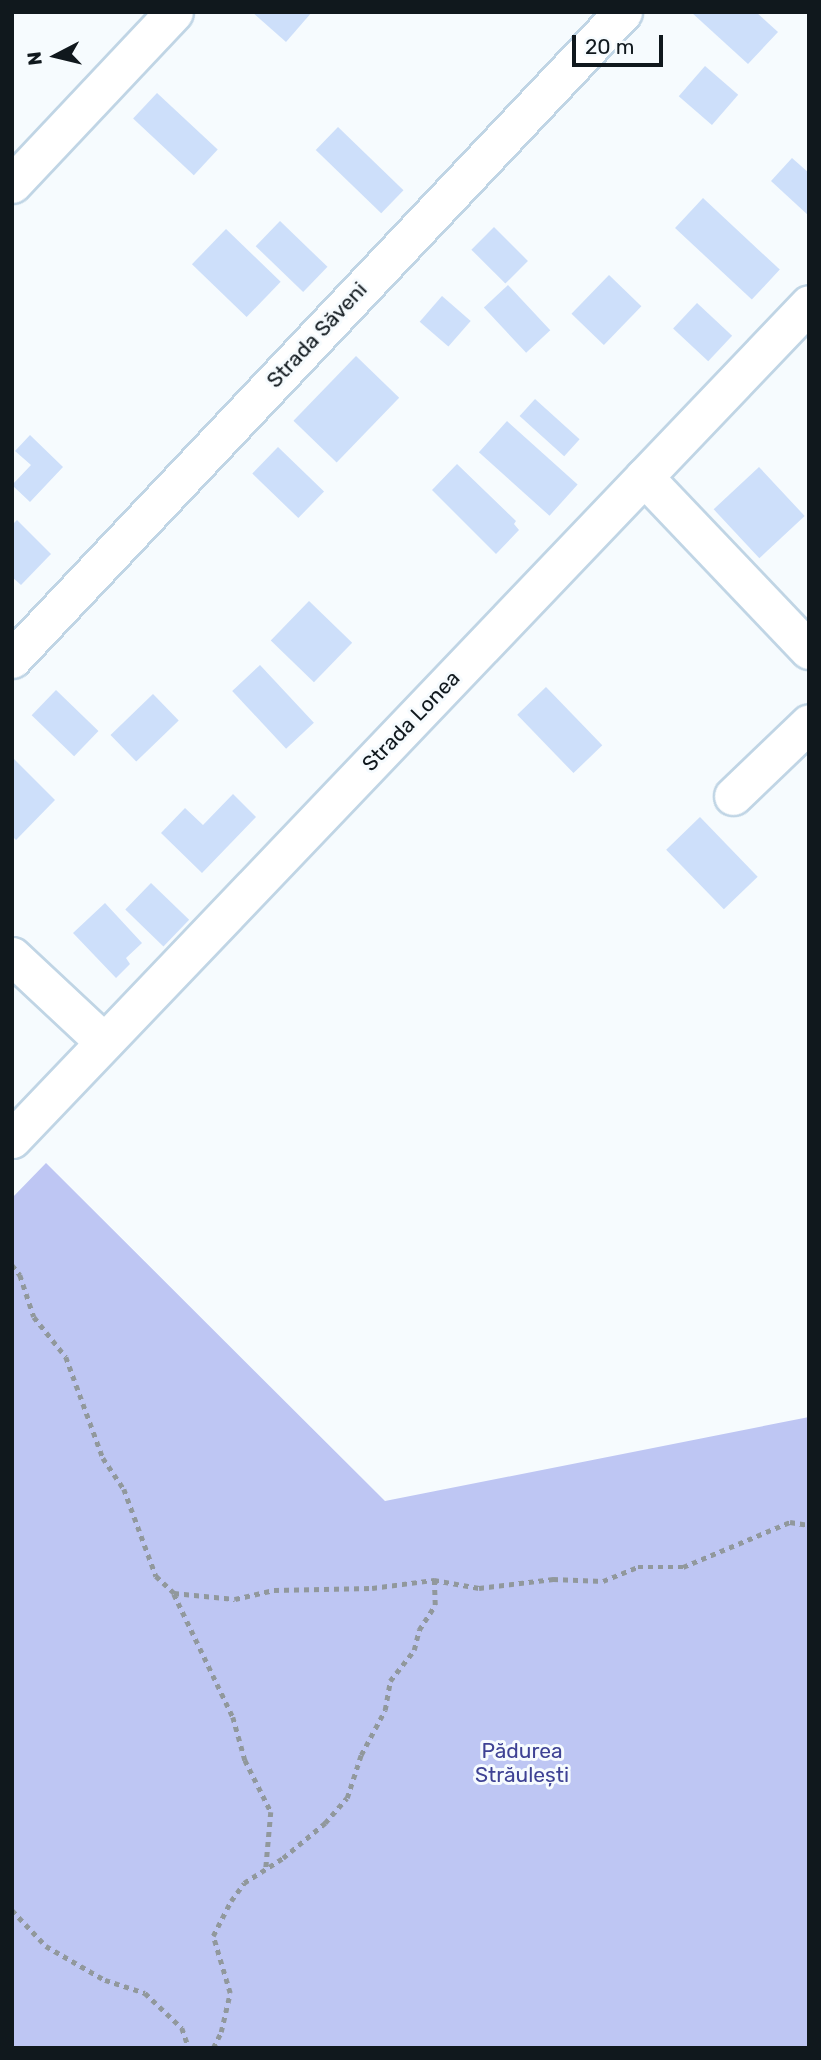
<!DOCTYPE html>
<html>
<head>
<meta charset="utf-8">
<style>
  body { margin:0 }
  #map { position:relative; width:821px; height:2060px; overflow:hidden; background:#f6fbfe; font-family:Rubik,sans-serif }
  div>[style] { position:absolute }
  .green>* { inset:0; background:#bec6f3 }
  .building>* { inset:0; background:#cddffa; transform-origin:0 0 }
  .path>* { height:4.5px; margin-top:-2.25px; transform-origin:0; background:repeating-linear-gradient(90deg,#91989c 0 5px,transparent 0 10px) }
  .roads { filter:drop-shadow(2px 0 #c0d5e5) drop-shadow(-2px 0 #c0d5e5) drop-shadow(0 2px #c0d5e5) drop-shadow(0 -2px #c0d5e5) }
  .minor>* { height:37px; margin:-18.5px; padding:0 18.5px; transform-origin:18.5px; border-radius:18.5px; background:#fff }
  span { translate:-50% -50%; white-space:nowrap; text-align:center; line-height:1.15; -webkit-text-stroke:6px #f6fbfe; paint-order:stroke }
  .street-label { font-size:21px; color:#10181d }
  .park-label { font-size:21px; color:#3e4294 }
  .frame { position:absolute; inset:0; border:14px solid #10181d; pointer-events:none }
  .north { position:absolute; left:21px; top:21px; width:70px; height:70px; -webkit-text-stroke:5px #f6fbfe; paint-order:stroke; rotate:263deg; font-size:19px; font-weight:700; line-height:28px; text-align:center; color:#10181d }
  .north::after { content:''; display:block; margin:auto; width:24px; height:32px; background:#10181d; clip-path:polygon(50% 0,100% 100%,50% 72%,0 100%) }
  .scale { position:absolute; left:572px; top:35px; width:91px; height:32px; box-sizing:border-box; border:4px solid #10181d; border-top:0; padding-left:9px; font-size:21px; line-height:24px; white-space:nowrap; color:#10181d; -webkit-text-stroke:5px #f6fbfe; paint-order:stroke }
</style>
</head>
<body>
<div id="map">
  <div class="green">
    <i style="clip-path:polygon(46px 1163px,385px 1501px,809px 1417px,809px 2048px,12px 2048px,12px 1198px)"></i>
  </div>
  <div class="building">
    <i style="clip-path:polygon(252px 12px,312px 12px,286px 42px)"></i>
    <i style="clip-path:polygon(691px 12px,756px 12px,778px 32px,748px 64px)"></i>
    <i style="left:705px;top:66px;width:44px;height:40px;rotate:41deg"></i>
    <i style="left:157px;top:93px;width:83px;height:35px;rotate:43deg"></i>
    <i style="left:338px;top:127px;width:91px;height:32px;rotate:44deg"></i>
    <i style="clip-path:polygon(792px 158px,809px 173px,809px 216px,771px 181px)"></i>
    <i style="left:703px;top:198px;width:105px;height:41px;rotate:43deg"></i>
    <i style="left:280px;top:221px;width:66px;height:35px;rotate:44deg"></i>
    <i style="left:494px;top:227px;width:48px;height:32px;rotate:45deg"></i>
    <i style="left:226px;top:229px;width:76px;height:49px;rotate:44deg"></i>
    <i style="left:609px;top:275px;width:45px;height:54px;rotate:44deg"></i>
    <i style="left:508px;top:285px;width:62px;height:33px;rotate:47deg"></i>
    <i style="left:442px;top:296px;width:38px;height:34px;rotate:41deg"></i>
    <i style="left:697px;top:303px;width:48px;height:35px;rotate:43deg"></i>
    <i style="left:356px;top:356px;width:60px;height:90px;rotate:44deg"></i>
    <i style="left:535px;top:399px;width:60px;height:23px;rotate:42deg"></i>
    <i style="left:507px;top:421px;width:95px;height:42px;rotate:42deg"></i>
    <i style="clip-path:polygon(30px 435px,63px 467px,30px 502px,12px 485px,31px 465px,15px 451px)"></i>
    <i style="left:278px;top:447px;width:64px;height:37px;rotate:44deg"></i>
    <i style="clip-path:polygon(457px 464px,516px 521px,514px 524px,519px 530px,496px 554px,432px 490px)"></i>
    <i style="left:759px;top:467px;width:67px;height:62px;rotate:47deg"></i>
    <i style="clip-path:polygon(17px 520px,51px 554px,21px 585px,12px 577px,12px 525px)"></i>
    <i style="left:309px;top:601px;width:60px;height:55px;rotate:44deg"></i>
    <i style="left:260px;top:665px;width:79px;height:38px;rotate:47deg"></i>
    <i style="left:546px;top:687px;width:81px;height:40px;rotate:46deg"></i>
    <i style="left:56px;top:690px;width:59px;height:35px;rotate:44deg"></i>
    <i style="left:153px;top:694px;width:37px;height:59px;rotate:46deg"></i>
    <i style="clip-path:polygon(12px 757px,55px 800px,16px 840px,12px 836px)"></i>
    <i style="clip-path:polygon(233px 794px,256px 817px,202px 873px,161px 833px,185px 808px,203px 825px)"></i>
    <i style="left:700px;top:817px;width:83px;height:47px;rotate:46deg"></i>
    <i style="left:151px;top:883px;width:53px;height:37px;rotate:44deg"></i>
    <i style="clip-path:polygon(105px 903px,142px 943px,126px 958px,130px 964px,116px 978px,73px 933px)"></i>
  </div>
  <div class="path">
    <i style="left:12px;top:1265px;width:13px;rotate:51deg"></i>
    <i style="left:20px;top:1275px;width:44px;rotate:71.6deg"></i>
    <i style="left:34px;top:1317px;width:51px;rotate:51.3deg"></i>
    <i style="left:66px;top:1357px;width:108px;rotate:69.9deg"></i>
    <i style="left:103px;top:1458px;width:37px;rotate:56deg"></i>
    <i style="left:124px;top:1489px;width:93px;rotate:69.8deg"></i>
    <i style="left:156px;top:1576px;width:25px;rotate:43deg"></i>
    <i style="left:174px;top:1593px;width:61px;rotate:5.6deg"></i>
    <i style="left:235px;top:1599px;width:40px;rotate:-13deg"></i>
    <i style="left:274px;top:1590px;width:98px;rotate:-1.2deg"></i>
    <i style="left:372px;top:1588px;width:63px;rotate:-7.4deg"></i>
    <i style="left:434px;top:1580px;width:46px;rotate:10.1deg"></i>
    <i style="left:479px;top:1588px;width:75px;rotate:-6.9deg"></i>
    <i style="left:553px;top:1579px;width:50px;rotate:2.3deg"></i>
    <i style="left:603px;top:1581px;width:38px;rotate:-22deg"></i>
    <i style="left:638px;top:1567px;width:45px"></i>
    <i style="left:683px;top:1567px;width:116px;rotate:-22.8deg"></i>
    <i style="left:790px;top:1522px;width:19px;rotate:9deg"></i>
    <i style="left:174px;top:1594px;width:136px;rotate:64.4deg"></i>
    <i style="left:233px;top:1717px;width:45px;rotate:74.4deg"></i>
    <i style="left:245px;top:1760px;width:58px;rotate:63.4deg"></i>
    <i style="left:271px;top:1812px;width:56px;rotate:95.1deg"></i>
    <i style="left:12px;top:1910px;width:50px;rotate:46.6deg"></i>
    <i style="left:46px;top:1946px;width:68px;rotate:30deg"></i>
    <i style="left:105px;top:1980px;width:42px;rotate:18deg"></i>
    <i style="left:145px;top:1993px;width:51px;rotate:43.4deg"></i>
    <i style="left:182px;top:2028px;width:21px;rotate:71deg"></i>
    <i style="left:213px;top:2048px;width:18px;rotate:-63deg"></i>
    <i style="left:221px;top:2032px;width:40px;rotate:-77deg"></i>
    <i style="left:230px;top:1993px;width:59px;rotate:-106.6deg"></i>
    <i style="left:213px;top:1936px;width:39px;rotate:-63deg"></i>
    <i style="left:231px;top:1901px;width:22px;rotate:-54deg"></i>
    <i style="left:244px;top:1883px;width:46px;rotate:-32.7deg"></i>
    <i style="left:283px;top:1858px;width:55px;rotate:-39.8deg"></i>
    <i style="left:325px;top:1823px;width:33px;rotate:-49deg"></i>
    <i style="left:347px;top:1798px;width:45px;rotate:-72deg"></i>
    <i style="left:361px;top:1755px;width:51px;rotate:-61.9deg"></i>
    <i style="left:385px;top:1710px;width:29px;rotate:-80deg"></i>
    <i style="left:390px;top:1681px;width:39px;rotate:-52deg"></i>
    <i style="left:414px;top:1650px;width:21px;rotate:-76deg"></i>
    <i style="left:419px;top:1630px;width:30px;rotate:-57deg"></i>
    <i style="left:435px;top:1605px;width:25px;rotate:-92deg"></i>
  </div>
  <div class="roads">
    <div class="minor">
      <i style="left:12px;top:184px;width:236px;rotate:-46.7deg"></i>
      <i style="left:644px;top:477px;width:239px;rotate:46.4deg"></i>
      <i style="left:12px;top:659px;width:890px;rotate:-46.64deg"></i>
      <i style="left:733px;top:796px;width:105px;rotate:-43.8deg"></i>
      <i style="left:12px;top:956px;width:126px;rotate:43.1deg"></i>
      <i style="left:12px;top:1139px;width:1154px;rotate:-46.33deg"></i>
    </div>
  </div>
  <div class="street-label">
    <span style="left:317px;top:335px;rotate:-47deg">Strada Săveni</span>
    <span style="left:411px;top:721px;rotate:-46deg">Strada Lonea</span>
  </div>
  <div class="park-label">
    <span style="left:522px;top:1763px">Pădurea<br>Străulești</span>
  </div>
  <div class="frame"></div>
  <div class="north">N</div>
  <div class="scale">20 m</div>
</div>
</body>
</html>
